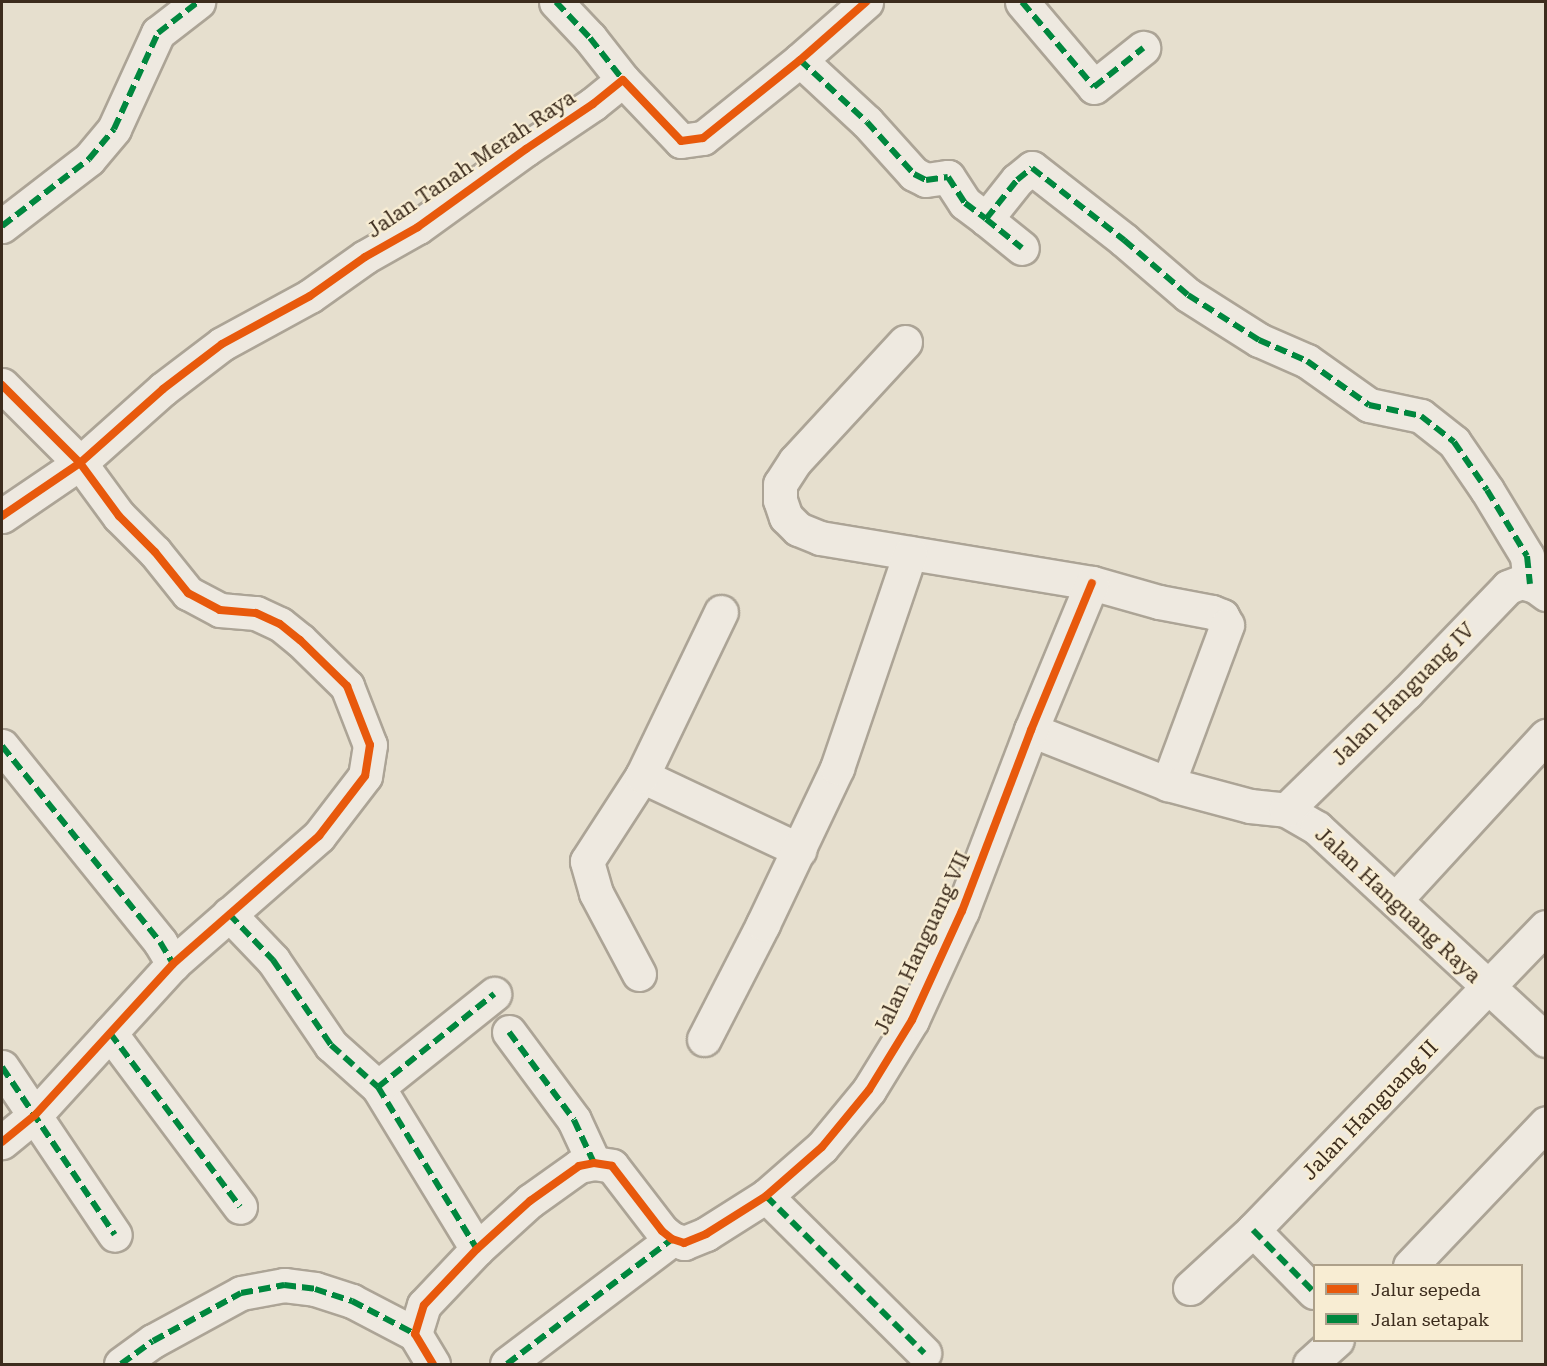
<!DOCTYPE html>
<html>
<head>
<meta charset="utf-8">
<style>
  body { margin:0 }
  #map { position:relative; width:1547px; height:1366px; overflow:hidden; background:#e6dfce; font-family:"Roboto Serif",serif }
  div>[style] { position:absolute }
  .roads { filter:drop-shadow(2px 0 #aca496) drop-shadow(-2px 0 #aca496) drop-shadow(0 2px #aca496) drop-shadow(0 -2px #aca496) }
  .street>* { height:33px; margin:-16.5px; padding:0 16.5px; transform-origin:16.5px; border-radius:16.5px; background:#eee9e0 }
  .quiet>* { height:6px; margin-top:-3px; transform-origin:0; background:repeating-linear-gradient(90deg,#00873e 0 12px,transparent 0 18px) }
  .cycleway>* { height:8px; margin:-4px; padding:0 4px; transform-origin:4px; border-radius:4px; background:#e8590c }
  span { translate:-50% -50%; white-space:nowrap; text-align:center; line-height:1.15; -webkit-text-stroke:4.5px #f8edd3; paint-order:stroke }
  .street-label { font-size:21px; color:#3c2c1d }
  .frame { position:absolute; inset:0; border:3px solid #3c2c1d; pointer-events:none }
  .legend { position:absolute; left:1313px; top:1264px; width:210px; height:78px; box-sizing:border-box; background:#f8edd3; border:2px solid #ada08a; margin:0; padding:8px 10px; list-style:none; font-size:18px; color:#3c2c1d }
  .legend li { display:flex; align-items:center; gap:12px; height:30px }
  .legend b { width:30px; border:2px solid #ada08a }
</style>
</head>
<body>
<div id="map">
  <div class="roads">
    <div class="street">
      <i style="left:556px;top:2px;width:50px;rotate:46.6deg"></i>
      <i style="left:590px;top:38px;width:53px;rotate:51.8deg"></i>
      <i style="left:1022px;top:2px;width:111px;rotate:49.7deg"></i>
      <i style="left:1094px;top:87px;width:63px;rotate:-38.5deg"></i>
      <i style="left:800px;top:60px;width:91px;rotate:42.8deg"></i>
      <i style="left:867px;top:122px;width:70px;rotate:47.9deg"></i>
      <i style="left:914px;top:174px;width:13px;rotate:27deg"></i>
      <i style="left:926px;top:180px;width:22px;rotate:-8deg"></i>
      <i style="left:948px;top:177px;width:31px;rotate:57deg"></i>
      <i style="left:965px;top:203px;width:26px;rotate:37deg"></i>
      <i style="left:986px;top:219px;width:50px;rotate:-51.5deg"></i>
      <i style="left:1017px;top:180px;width:19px;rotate:-39deg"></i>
      <i style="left:1032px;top:168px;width:117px;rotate:38deg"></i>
      <i style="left:1124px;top:240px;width:84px;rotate:40.7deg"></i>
      <i style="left:1188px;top:295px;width:84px;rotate:32.4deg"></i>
      <i style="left:1259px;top:340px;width:52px;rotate:23.6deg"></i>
      <i style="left:1307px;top:361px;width:76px;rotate:35.4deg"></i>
      <i style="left:1369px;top:405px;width:53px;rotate:11.9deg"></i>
      <i style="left:1421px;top:416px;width:42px;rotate:38.2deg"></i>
      <i style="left:1454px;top:442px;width:58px;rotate:55.5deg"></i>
      <i style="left:1487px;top:490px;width:77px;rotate:58.8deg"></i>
      <i style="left:1527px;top:556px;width:28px;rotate:84deg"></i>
      <i style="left:986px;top:219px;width:46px;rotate:38.9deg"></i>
      <i style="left:2px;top:226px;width:110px;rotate:-37.6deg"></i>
      <i style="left:89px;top:159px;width:39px;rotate:-50deg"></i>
      <i style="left:114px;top:129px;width:106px;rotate:-65.4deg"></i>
      <i style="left:158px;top:33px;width:51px;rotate:-37.8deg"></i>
      <i style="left:905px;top:342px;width:162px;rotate:132.7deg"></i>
      <i style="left:795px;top:461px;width:27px;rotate:123deg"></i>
      <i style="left:780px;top:484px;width:16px;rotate:90deg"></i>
      <i style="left:780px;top:500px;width:18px;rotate:71deg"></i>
      <i style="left:786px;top:517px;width:17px;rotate:45deg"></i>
      <i style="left:798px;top:529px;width:24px;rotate:22deg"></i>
      <i style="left:820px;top:538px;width:276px;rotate:9.4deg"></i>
      <i style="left:1092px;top:583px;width:70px;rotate:15.8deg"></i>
      <i style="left:1159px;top:602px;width:54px;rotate:10.7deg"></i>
      <i style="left:1212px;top:612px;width:11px;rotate:22deg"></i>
      <i style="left:1222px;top:616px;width:10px;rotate:61deg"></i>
      <i style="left:1227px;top:625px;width:170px;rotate:110.4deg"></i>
      <i style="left:2px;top:385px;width:110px;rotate:45deg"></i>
      <i style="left:80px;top:463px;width:66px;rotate:53.7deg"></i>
      <i style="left:119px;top:516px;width:51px;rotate:45deg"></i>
      <i style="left:155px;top:552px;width:53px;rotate:51.2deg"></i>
      <i style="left:188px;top:593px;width:36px;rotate:28deg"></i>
      <i style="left:220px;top:610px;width:36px;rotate:5deg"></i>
      <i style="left:256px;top:613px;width:26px;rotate:25deg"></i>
      <i style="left:280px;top:624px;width:26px;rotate:39deg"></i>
      <i style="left:300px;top:640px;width:66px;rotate:44.4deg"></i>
      <i style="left:347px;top:686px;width:63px;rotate:68.7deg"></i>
      <i style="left:370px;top:745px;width:31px;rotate:99deg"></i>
      <i style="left:365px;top:776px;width:76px;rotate:127.5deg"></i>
      <i style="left:319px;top:836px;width:194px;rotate:138.8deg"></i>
      <i style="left:173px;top:964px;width:205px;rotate:132.4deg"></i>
      <i style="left:35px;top:1115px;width:43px;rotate:140.7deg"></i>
      <i style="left:2px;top:516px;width:94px;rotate:-34.2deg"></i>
      <i style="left:80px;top:463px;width:111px;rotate:-41.7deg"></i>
      <i style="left:163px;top:389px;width:74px;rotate:-37.3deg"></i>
      <i style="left:222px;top:344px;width:100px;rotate:-28.6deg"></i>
      <i style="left:310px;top:296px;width:67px;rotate:-35.3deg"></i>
      <i style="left:365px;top:257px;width:61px;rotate:-29.5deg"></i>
      <i style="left:418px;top:227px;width:133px;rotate:-35.8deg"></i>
      <i style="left:526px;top:149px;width:81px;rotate:-33.9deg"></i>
      <i style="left:593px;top:104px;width:38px;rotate:-39deg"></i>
      <i style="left:623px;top:80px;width:84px;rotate:46.4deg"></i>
      <i style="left:681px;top:141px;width:22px;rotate:-8deg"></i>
      <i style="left:703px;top:138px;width:124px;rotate:-38.8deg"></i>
      <i style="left:800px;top:60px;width:88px;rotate:-41.3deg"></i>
      <i style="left:1031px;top:730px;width:147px;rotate:21.5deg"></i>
      <i style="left:1168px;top:784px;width:85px;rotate:15deg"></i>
      <i style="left:1250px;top:806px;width:36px;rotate:6deg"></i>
      <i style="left:1286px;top:810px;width:36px;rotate:30deg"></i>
      <i style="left:1317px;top:828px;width:312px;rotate:42.8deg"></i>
      <i style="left:2px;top:746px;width:252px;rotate:51.1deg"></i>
      <i style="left:160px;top:942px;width:26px;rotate:59deg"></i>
      <i style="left:642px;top:776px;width:174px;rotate:25.2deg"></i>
      <i style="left:1286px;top:810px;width:168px;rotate:-44.3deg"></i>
      <i style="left:1406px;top:693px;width:147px;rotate:-46.1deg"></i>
      <i style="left:1508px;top:587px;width:14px;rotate:-21deg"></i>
      <i style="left:1521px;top:582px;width:15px;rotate:16deg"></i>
      <i style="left:1535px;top:586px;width:14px;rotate:36deg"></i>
      <i style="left:1395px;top:900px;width:223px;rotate:-47.4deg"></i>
      <i style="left:229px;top:914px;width:64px;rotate:46.3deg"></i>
      <i style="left:273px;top:960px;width:103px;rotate:55.7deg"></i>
      <i style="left:331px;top:1045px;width:63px;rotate:41.8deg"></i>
      <i style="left:378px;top:1087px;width:190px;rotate:58.6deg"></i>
      <i style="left:639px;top:974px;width:92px;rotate:-118deg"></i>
      <i style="left:596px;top:893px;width:33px;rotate:-106deg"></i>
      <i style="left:587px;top:861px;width:101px;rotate:-57.1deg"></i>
      <i style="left:642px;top:776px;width:182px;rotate:-64.3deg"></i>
      <i style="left:509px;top:1032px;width:109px;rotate:53.5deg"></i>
      <i style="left:574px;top:1120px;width:47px;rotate:65.1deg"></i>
      <i style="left:110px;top:1033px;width:217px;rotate:53.2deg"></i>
      <i style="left:704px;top:1039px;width:129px;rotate:-62.8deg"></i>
      <i style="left:763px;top:924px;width:173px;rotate:-64.6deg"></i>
      <i style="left:837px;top:768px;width:227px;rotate:-71.2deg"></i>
      <i style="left:2px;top:1067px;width:202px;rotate:56.1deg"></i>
      <i style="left:378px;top:1087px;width:149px;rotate:-38.7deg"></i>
      <i style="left:766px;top:1196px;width:223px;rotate:44.8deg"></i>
      <i style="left:1253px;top:1230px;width:87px;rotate:45.5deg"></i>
      <i style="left:1410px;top:1266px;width:197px;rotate:-46.4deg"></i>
      <i style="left:1190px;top:1288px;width:86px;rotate:-42.6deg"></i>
      <i style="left:1253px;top:1230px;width:421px;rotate:-46deg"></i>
      <i style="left:121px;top:1364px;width:39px;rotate:-36deg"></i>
      <i style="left:153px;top:1341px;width:100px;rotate:-28.6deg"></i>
      <i style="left:241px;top:1293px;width:44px;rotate:-10.5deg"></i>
      <i style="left:284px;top:1285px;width:31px;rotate:7deg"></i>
      <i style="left:315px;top:1289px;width:39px;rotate:18deg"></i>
      <i style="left:352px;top:1301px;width:71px;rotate:27.6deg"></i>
      <i style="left:433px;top:1364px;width:35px;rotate:-121deg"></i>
      <i style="left:415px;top:1334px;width:30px;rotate:-73deg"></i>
      <i style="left:424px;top:1305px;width:77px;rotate:-46.6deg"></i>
      <i style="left:477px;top:1249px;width:72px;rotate:-42.2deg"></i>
      <i style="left:530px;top:1201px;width:60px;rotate:-35.5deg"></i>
      <i style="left:579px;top:1166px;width:15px;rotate:-11deg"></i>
      <i style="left:594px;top:1163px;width:18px;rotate:9deg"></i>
      <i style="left:612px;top:1166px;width:82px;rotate:52.4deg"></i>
      <i style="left:662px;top:1231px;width:13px;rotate:39deg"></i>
      <i style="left:672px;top:1239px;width:13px;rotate:18deg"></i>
      <i style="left:684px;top:1243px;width:24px;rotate:-22deg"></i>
      <i style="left:706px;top:1234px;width:71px;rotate:-32.3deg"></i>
      <i style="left:766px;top:1196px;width:74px;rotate:-41.2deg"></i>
      <i style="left:822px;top:1147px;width:74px;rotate:-50.5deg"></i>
      <i style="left:869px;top:1090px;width:82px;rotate:-58.4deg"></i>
      <i style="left:912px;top:1020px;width:120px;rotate:-65.4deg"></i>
      <i style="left:962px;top:911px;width:194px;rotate:-69.1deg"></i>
      <i style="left:1031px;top:730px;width:159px;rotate:-67.5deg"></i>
      <i style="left:507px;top:1364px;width:207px;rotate:-37.1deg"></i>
      <i style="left:1310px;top:1364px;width:36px;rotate:-42deg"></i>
    </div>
  </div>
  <div class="quiet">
    <i style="left:556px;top:2px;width:50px;rotate:46.6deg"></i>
    <i style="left:590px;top:38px;width:53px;rotate:51.8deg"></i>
    <i style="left:1022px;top:2px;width:111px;rotate:49.7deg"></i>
    <i style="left:1094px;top:87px;width:63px;rotate:-38.5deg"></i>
    <i style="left:800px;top:60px;width:91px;rotate:42.8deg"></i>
    <i style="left:867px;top:122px;width:70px;rotate:47.9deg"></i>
    <i style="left:914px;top:174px;width:13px;rotate:27deg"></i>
    <i style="left:926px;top:180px;width:22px;rotate:-8deg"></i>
    <i style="left:948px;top:177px;width:31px;rotate:57deg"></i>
    <i style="left:965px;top:203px;width:26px;rotate:37deg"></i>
    <i style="left:986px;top:219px;width:50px;rotate:-51.5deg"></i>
    <i style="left:1017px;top:180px;width:19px;rotate:-39deg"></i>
    <i style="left:1032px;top:168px;width:117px;rotate:38deg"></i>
    <i style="left:1124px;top:240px;width:84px;rotate:40.7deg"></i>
    <i style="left:1188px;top:295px;width:84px;rotate:32.4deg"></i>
    <i style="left:1259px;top:340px;width:52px;rotate:23.6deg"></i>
    <i style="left:1307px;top:361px;width:76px;rotate:35.4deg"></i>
    <i style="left:1369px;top:405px;width:53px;rotate:11.9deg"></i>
    <i style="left:1421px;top:416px;width:42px;rotate:38.2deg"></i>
    <i style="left:1454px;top:442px;width:58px;rotate:55.5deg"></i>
    <i style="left:1487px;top:490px;width:77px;rotate:58.8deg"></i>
    <i style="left:1527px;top:556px;width:28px;rotate:84deg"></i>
    <i style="left:986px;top:219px;width:46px;rotate:38.9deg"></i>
    <i style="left:2px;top:226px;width:110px;rotate:-37.6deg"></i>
    <i style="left:89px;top:159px;width:39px;rotate:-50deg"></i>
    <i style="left:114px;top:129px;width:106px;rotate:-65.4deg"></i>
    <i style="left:158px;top:33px;width:51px;rotate:-37.8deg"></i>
    <i style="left:2px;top:746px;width:252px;rotate:51.1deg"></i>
    <i style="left:160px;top:942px;width:26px;rotate:59deg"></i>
    <i style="left:229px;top:914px;width:64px;rotate:46.3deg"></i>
    <i style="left:273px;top:960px;width:103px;rotate:55.7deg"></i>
    <i style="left:331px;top:1045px;width:63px;rotate:41.8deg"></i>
    <i style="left:378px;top:1087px;width:190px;rotate:58.6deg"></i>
    <i style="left:509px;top:1032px;width:109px;rotate:53.5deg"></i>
    <i style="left:574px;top:1120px;width:47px;rotate:65.1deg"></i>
    <i style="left:110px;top:1033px;width:217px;rotate:53.2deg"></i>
    <i style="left:2px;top:1067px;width:202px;rotate:56.1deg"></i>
    <i style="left:378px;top:1087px;width:149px;rotate:-38.7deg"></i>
    <i style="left:766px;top:1196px;width:223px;rotate:44.8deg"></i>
    <i style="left:1253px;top:1230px;width:87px;rotate:45.5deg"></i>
    <i style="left:121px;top:1364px;width:39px;rotate:-36deg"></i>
    <i style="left:153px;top:1341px;width:100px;rotate:-28.6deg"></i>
    <i style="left:241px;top:1293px;width:44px;rotate:-10.5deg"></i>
    <i style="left:284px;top:1285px;width:31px;rotate:7deg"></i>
    <i style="left:315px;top:1289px;width:39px;rotate:18deg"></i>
    <i style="left:352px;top:1301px;width:71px;rotate:27.6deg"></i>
    <i style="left:507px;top:1364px;width:207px;rotate:-37.1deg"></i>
    <i style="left:672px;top:1239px;width:4px;rotate:-146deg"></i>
  </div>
  <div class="cycleway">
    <i style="left:2px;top:385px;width:110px;rotate:45deg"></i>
    <i style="left:80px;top:463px;width:66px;rotate:53.7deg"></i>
    <i style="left:119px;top:516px;width:51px;rotate:45deg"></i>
    <i style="left:155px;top:552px;width:53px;rotate:51.2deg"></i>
    <i style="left:188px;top:593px;width:36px;rotate:28deg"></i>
    <i style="left:220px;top:610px;width:36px;rotate:5deg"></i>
    <i style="left:256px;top:613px;width:26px;rotate:25deg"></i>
    <i style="left:280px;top:624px;width:26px;rotate:39deg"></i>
    <i style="left:300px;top:640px;width:66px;rotate:44.4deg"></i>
    <i style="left:347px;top:686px;width:63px;rotate:68.7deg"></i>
    <i style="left:370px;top:745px;width:31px;rotate:99deg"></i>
    <i style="left:365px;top:776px;width:76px;rotate:127.5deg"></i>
    <i style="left:319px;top:836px;width:194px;rotate:138.8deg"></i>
    <i style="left:173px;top:964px;width:205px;rotate:132.4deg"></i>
    <i style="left:35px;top:1115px;width:43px;rotate:140.7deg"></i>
    <i style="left:2px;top:516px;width:94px;rotate:-34.2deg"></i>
    <i style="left:80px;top:463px;width:111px;rotate:-41.7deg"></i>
    <i style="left:163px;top:389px;width:74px;rotate:-37.3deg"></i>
    <i style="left:222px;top:344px;width:100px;rotate:-28.6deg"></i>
    <i style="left:310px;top:296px;width:67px;rotate:-35.3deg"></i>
    <i style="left:365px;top:257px;width:61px;rotate:-29.5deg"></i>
    <i style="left:418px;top:227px;width:133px;rotate:-35.8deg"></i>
    <i style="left:526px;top:149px;width:81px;rotate:-33.9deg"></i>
    <i style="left:593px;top:104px;width:38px;rotate:-39deg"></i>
    <i style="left:623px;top:80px;width:84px;rotate:46.4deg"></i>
    <i style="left:681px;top:141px;width:22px;rotate:-8deg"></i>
    <i style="left:703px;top:138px;width:124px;rotate:-38.8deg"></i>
    <i style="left:800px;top:60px;width:88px;rotate:-41.3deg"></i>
    <i style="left:433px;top:1364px;width:35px;rotate:-121deg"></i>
    <i style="left:415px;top:1334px;width:30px;rotate:-73deg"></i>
    <i style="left:424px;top:1305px;width:77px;rotate:-46.6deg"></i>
    <i style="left:477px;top:1249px;width:72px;rotate:-42.2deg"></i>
    <i style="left:530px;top:1201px;width:60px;rotate:-35.5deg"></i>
    <i style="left:579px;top:1166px;width:15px;rotate:-11deg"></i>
    <i style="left:594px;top:1163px;width:18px;rotate:9deg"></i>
    <i style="left:612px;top:1166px;width:82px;rotate:52.4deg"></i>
    <i style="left:662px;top:1231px;width:13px;rotate:39deg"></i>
    <i style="left:672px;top:1239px;width:13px;rotate:18deg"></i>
    <i style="left:684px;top:1243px;width:24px;rotate:-22deg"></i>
    <i style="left:706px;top:1234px;width:71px;rotate:-32.3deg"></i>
    <i style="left:766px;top:1196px;width:74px;rotate:-41.2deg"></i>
    <i style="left:822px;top:1147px;width:74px;rotate:-50.5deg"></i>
    <i style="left:869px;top:1090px;width:82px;rotate:-58.4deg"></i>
    <i style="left:912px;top:1020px;width:120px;rotate:-65.4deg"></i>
    <i style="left:962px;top:911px;width:194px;rotate:-69.1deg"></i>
    <i style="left:1031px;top:730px;width:159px;rotate:-67.5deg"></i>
  </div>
  <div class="street-label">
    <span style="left:471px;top:164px;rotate:-34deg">Jalan Tanah Merah Raya</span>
    <span style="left:1403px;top:694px;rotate:-45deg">Jalan Hanguang IV</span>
    <span style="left:1398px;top:905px;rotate:43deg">Jalan Hanguang Raya</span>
    <span style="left:922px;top:943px;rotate:-65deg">Jalan Hanguang VII</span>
    <span style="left:1370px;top:1110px;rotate:-46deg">Jalan Hanguang II</span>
  </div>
  <div class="frame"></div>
  <ul class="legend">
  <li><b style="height:8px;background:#e8590c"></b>Jalur sepeda</li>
  <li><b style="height:8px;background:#00873e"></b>Jalan setapak</li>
  </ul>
</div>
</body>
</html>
